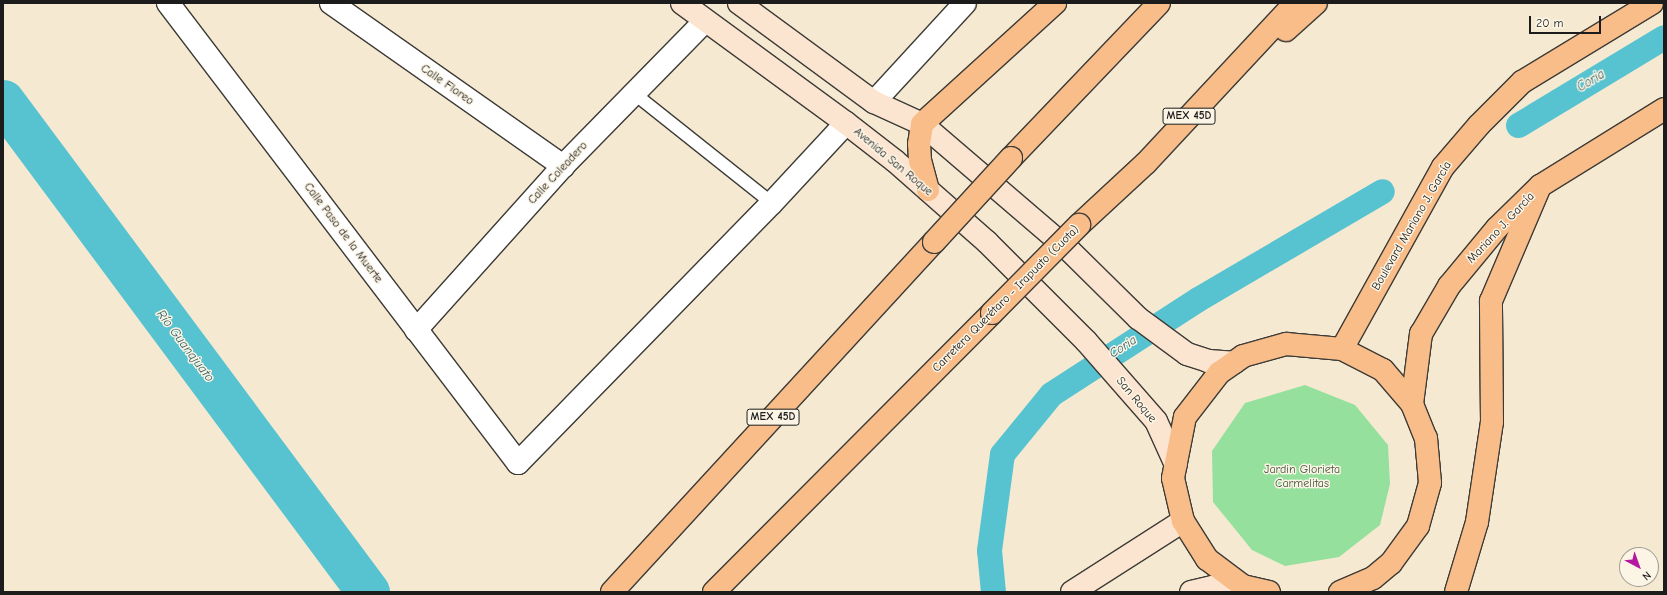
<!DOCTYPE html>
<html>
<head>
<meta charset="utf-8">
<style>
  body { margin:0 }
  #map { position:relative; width:1667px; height:595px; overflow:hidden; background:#f5ead1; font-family:"Comic Neue",sans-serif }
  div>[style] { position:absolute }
  .green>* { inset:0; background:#94e09c }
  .canal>* { height:25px; margin:-12.5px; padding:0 12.5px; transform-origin:12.5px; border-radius:12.5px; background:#57c3d0 }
  .river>* { height:43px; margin:-21.5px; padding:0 21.5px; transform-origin:21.5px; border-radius:21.5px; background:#57c3d0 }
  .roads { filter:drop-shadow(1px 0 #3d3b37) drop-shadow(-1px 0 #3d3b37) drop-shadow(0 1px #3d3b37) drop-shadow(0 -1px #3d3b37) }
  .lane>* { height:12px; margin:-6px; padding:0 6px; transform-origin:6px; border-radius:6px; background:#fff }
  .street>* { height:22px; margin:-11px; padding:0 11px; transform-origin:11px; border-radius:11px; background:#fff }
  .secondary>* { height:22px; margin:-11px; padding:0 11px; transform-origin:11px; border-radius:11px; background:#fce5d0 }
  .primary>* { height:22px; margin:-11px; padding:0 11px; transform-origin:11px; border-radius:11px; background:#f8bd89 }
  .highway>* { height:22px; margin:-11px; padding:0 11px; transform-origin:11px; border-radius:11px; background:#f8bd89 }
  .bridges { filter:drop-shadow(1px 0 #3d3b37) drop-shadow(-1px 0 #3d3b37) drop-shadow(0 1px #3d3b37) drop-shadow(0 -1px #3d3b37) }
  .highway-bridge>* { height:22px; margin:-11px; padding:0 11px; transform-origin:11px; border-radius:11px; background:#f8bd89 }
  span { translate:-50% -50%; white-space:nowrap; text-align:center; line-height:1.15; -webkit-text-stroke:3px #fcf5e5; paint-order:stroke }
  .shield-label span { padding:1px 3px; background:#fcf5e5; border:1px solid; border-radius:3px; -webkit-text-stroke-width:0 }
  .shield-label { font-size:11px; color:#1c1c1c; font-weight:700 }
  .street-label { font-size:12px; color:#1c1c1c }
  .park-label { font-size:12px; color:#405742 }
  .water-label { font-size:13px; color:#345f64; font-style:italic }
  .frame { position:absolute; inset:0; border:4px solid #1c1c1c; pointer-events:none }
  .north { position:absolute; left:1619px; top:547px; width:40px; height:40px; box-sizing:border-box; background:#fcf5e5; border:1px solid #a29e95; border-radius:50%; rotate:139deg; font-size:11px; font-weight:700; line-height:16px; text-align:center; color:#1c1c1c }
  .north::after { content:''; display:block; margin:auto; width:14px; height:18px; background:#b5179e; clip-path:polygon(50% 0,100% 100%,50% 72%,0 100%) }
  .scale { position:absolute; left:1529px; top:16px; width:72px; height:18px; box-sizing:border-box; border:2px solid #1c1c1c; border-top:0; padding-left:5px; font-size:12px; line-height:14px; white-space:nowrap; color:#1c1c1c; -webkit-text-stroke:3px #fcf5e5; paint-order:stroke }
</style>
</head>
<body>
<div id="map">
  <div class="green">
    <i style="clip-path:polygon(1305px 385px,1355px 405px,1388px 445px,1390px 484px,1380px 525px,1339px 557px,1285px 566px,1252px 550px,1213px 502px,1212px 451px,1245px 403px)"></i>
  </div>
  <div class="canal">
    <i style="left:1518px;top:125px;width:170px;rotate:-31.1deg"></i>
    <i style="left:993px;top:592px;width:42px;rotate:-95.4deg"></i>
    <i style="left:989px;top:550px;width:97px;rotate:-82.3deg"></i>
    <i style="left:1002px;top:454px;width:77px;rotate:-50.8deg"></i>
    <i style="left:1051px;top:394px;width:175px;rotate:-32.9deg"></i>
    <i style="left:1198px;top:299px;width:213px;rotate:-30.4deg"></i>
  </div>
  <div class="river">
    <i style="left:3px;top:101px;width:612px;rotate:53.37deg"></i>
  </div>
  <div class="roads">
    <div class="lane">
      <i style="left:636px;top:95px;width:174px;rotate:38.5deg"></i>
    </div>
    <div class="street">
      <i style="left:168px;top:3px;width:578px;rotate:52.73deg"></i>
      <i style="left:518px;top:463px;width:363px;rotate:-45.7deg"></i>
      <i style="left:772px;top:203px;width:109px;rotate:-47.2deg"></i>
      <i style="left:331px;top:3px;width:284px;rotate:35.1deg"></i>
      <i style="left:874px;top:102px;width:134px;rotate:-47.4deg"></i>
      <i style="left:416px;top:330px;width:220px;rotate:-48.1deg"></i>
      <i style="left:563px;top:166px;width:203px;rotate:-45.6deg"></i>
    </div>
    <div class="secondary">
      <i style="left:682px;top:3px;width:203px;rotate:36.2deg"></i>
      <i style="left:846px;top:123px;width:62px;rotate:37.8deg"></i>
      <i style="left:895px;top:161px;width:123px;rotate:41.4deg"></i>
      <i style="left:987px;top:242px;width:140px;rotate:45deg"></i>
      <i style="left:1086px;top:341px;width:106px;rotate:48.8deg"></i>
      <i style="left:1156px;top:421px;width:48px;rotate:65.6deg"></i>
      <i style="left:739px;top:3px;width:167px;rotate:36.3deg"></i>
      <i style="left:874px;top:102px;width:53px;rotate:24.6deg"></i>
      <i style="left:922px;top:124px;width:194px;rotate:40.6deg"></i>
      <i style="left:1069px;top:250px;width:97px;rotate:44.6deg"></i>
      <i style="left:1138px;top:318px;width:61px;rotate:36.3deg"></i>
      <i style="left:1187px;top:354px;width:22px;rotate:18deg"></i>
      <i style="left:1208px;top:361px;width:26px;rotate:4deg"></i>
      <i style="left:1072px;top:592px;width:132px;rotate:-32.6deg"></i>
      <i style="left:1191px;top:592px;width:23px;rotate:-13deg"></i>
      <i style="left:1213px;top:587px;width:30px;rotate:-2deg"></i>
    </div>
    <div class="primary">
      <i style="left:1342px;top:349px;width:208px;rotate:-61deg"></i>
      <i style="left:1443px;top:167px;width:55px;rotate:-49.4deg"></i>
      <i style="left:1479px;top:125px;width:61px;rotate:-45deg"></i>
      <i style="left:1522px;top:82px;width:152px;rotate:-31.3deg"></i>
      <i style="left:1412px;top:404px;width:71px;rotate:-82.7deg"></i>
      <i style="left:1421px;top:334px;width:56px;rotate:-59.7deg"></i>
      <i style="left:1449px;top:286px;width:75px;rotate:-50.4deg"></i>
      <i style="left:1497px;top:228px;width:60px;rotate:-44.3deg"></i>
      <i style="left:1540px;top:186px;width:146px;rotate:-31.8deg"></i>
      <i style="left:1269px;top:592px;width:27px;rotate:-167deg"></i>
      <i style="left:1243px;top:586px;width:45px;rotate:-143.1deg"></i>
      <i style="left:1207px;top:559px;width:45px;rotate:-122.3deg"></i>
      <i style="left:1183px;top:521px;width:44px;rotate:-103.1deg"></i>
      <i style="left:1173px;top:478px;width:62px;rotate:-78.9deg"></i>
      <i style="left:1185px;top:417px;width:56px;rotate:-52.3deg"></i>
      <i style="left:1219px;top:373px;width:29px;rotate:-35deg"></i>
      <i style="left:1243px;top:356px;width:45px;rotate:-15.6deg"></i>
      <i style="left:1286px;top:344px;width:56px;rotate:5.1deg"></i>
      <i style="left:1342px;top:349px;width:46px;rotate:27.1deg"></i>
      <i style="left:1383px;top:370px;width:45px;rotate:49.5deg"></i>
      <i style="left:1412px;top:404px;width:37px;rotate:68deg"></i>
      <i style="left:1426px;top:438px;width:45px;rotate:84.9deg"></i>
      <i style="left:1430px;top:483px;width:45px;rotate:105.6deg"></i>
      <i style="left:1418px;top:526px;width:46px;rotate:126.1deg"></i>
      <i style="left:1391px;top:563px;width:23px;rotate:140deg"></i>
      <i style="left:1373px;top:578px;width:36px;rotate:157deg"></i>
      <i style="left:1456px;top:592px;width:73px;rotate:-73.3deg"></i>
      <i style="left:1477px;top:522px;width:101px;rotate:-81.5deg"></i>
      <i style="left:1492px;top:422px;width:121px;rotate:-90.5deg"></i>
      <i style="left:1491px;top:301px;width:125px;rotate:-66.9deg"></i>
    </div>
    <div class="highway">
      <i style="left:1286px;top:30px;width:40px;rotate:-42deg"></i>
      <i style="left:1011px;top:158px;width:214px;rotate:-46.3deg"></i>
      <i style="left:928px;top:190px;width:30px;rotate:-105deg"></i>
      <i style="left:920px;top:161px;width:17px;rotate:-93deg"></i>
      <i style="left:919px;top:144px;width:20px;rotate:-81deg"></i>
      <i style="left:922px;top:124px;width:180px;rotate:-42.3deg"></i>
      <i style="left:1079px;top:225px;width:91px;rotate:-42.8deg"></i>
      <i style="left:1146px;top:163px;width:219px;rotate:-47deg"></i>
      <i style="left:612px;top:592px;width:476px;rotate:-47.4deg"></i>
      <i style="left:714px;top:592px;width:394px;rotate:-45.1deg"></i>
    </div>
  </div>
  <div class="bridges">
    <div class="highway-bridge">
      <i style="left:934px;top:242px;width:114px;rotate:-47.5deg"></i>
      <i style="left:992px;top:313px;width:124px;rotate:-45.3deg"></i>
    </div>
  </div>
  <div class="shield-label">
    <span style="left:1189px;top:116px">MEX 45D</span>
    <span style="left:773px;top:417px">MEX 45D</span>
  </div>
  <div class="street-label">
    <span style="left:447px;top:85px;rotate:35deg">Calle Floreo</span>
    <span style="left:893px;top:162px;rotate:40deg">Avenida San Roque</span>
    <span style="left:558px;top:173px;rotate:-47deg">Calle Coleadero</span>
    <span style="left:1412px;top:226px;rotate:-60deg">Boulevard Mariano J. García</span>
    <span style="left:1501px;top:228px;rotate:-47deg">Mariano J. García</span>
    <span style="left:343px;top:233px;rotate:53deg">Calle Paso de la Muerte</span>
    <span style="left:1006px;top:299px;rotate:-45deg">Carretera Querétaro - Irapuato (Cuota)</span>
    <span style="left:1136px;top:400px;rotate:50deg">San Roque</span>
  </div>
  <div class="park-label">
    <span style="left:1302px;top:477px">Jardin Glorieta<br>Carmelitas</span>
  </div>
  <div class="water-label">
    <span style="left:1591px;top:81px;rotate:-31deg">Coria</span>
    <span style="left:185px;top:346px;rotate:53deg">Río Guanajuato</span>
    <span style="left:1123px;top:347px;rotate:-33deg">Coria</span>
  </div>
  <div class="frame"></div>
  <div class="north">N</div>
  <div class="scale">20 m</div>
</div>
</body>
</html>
